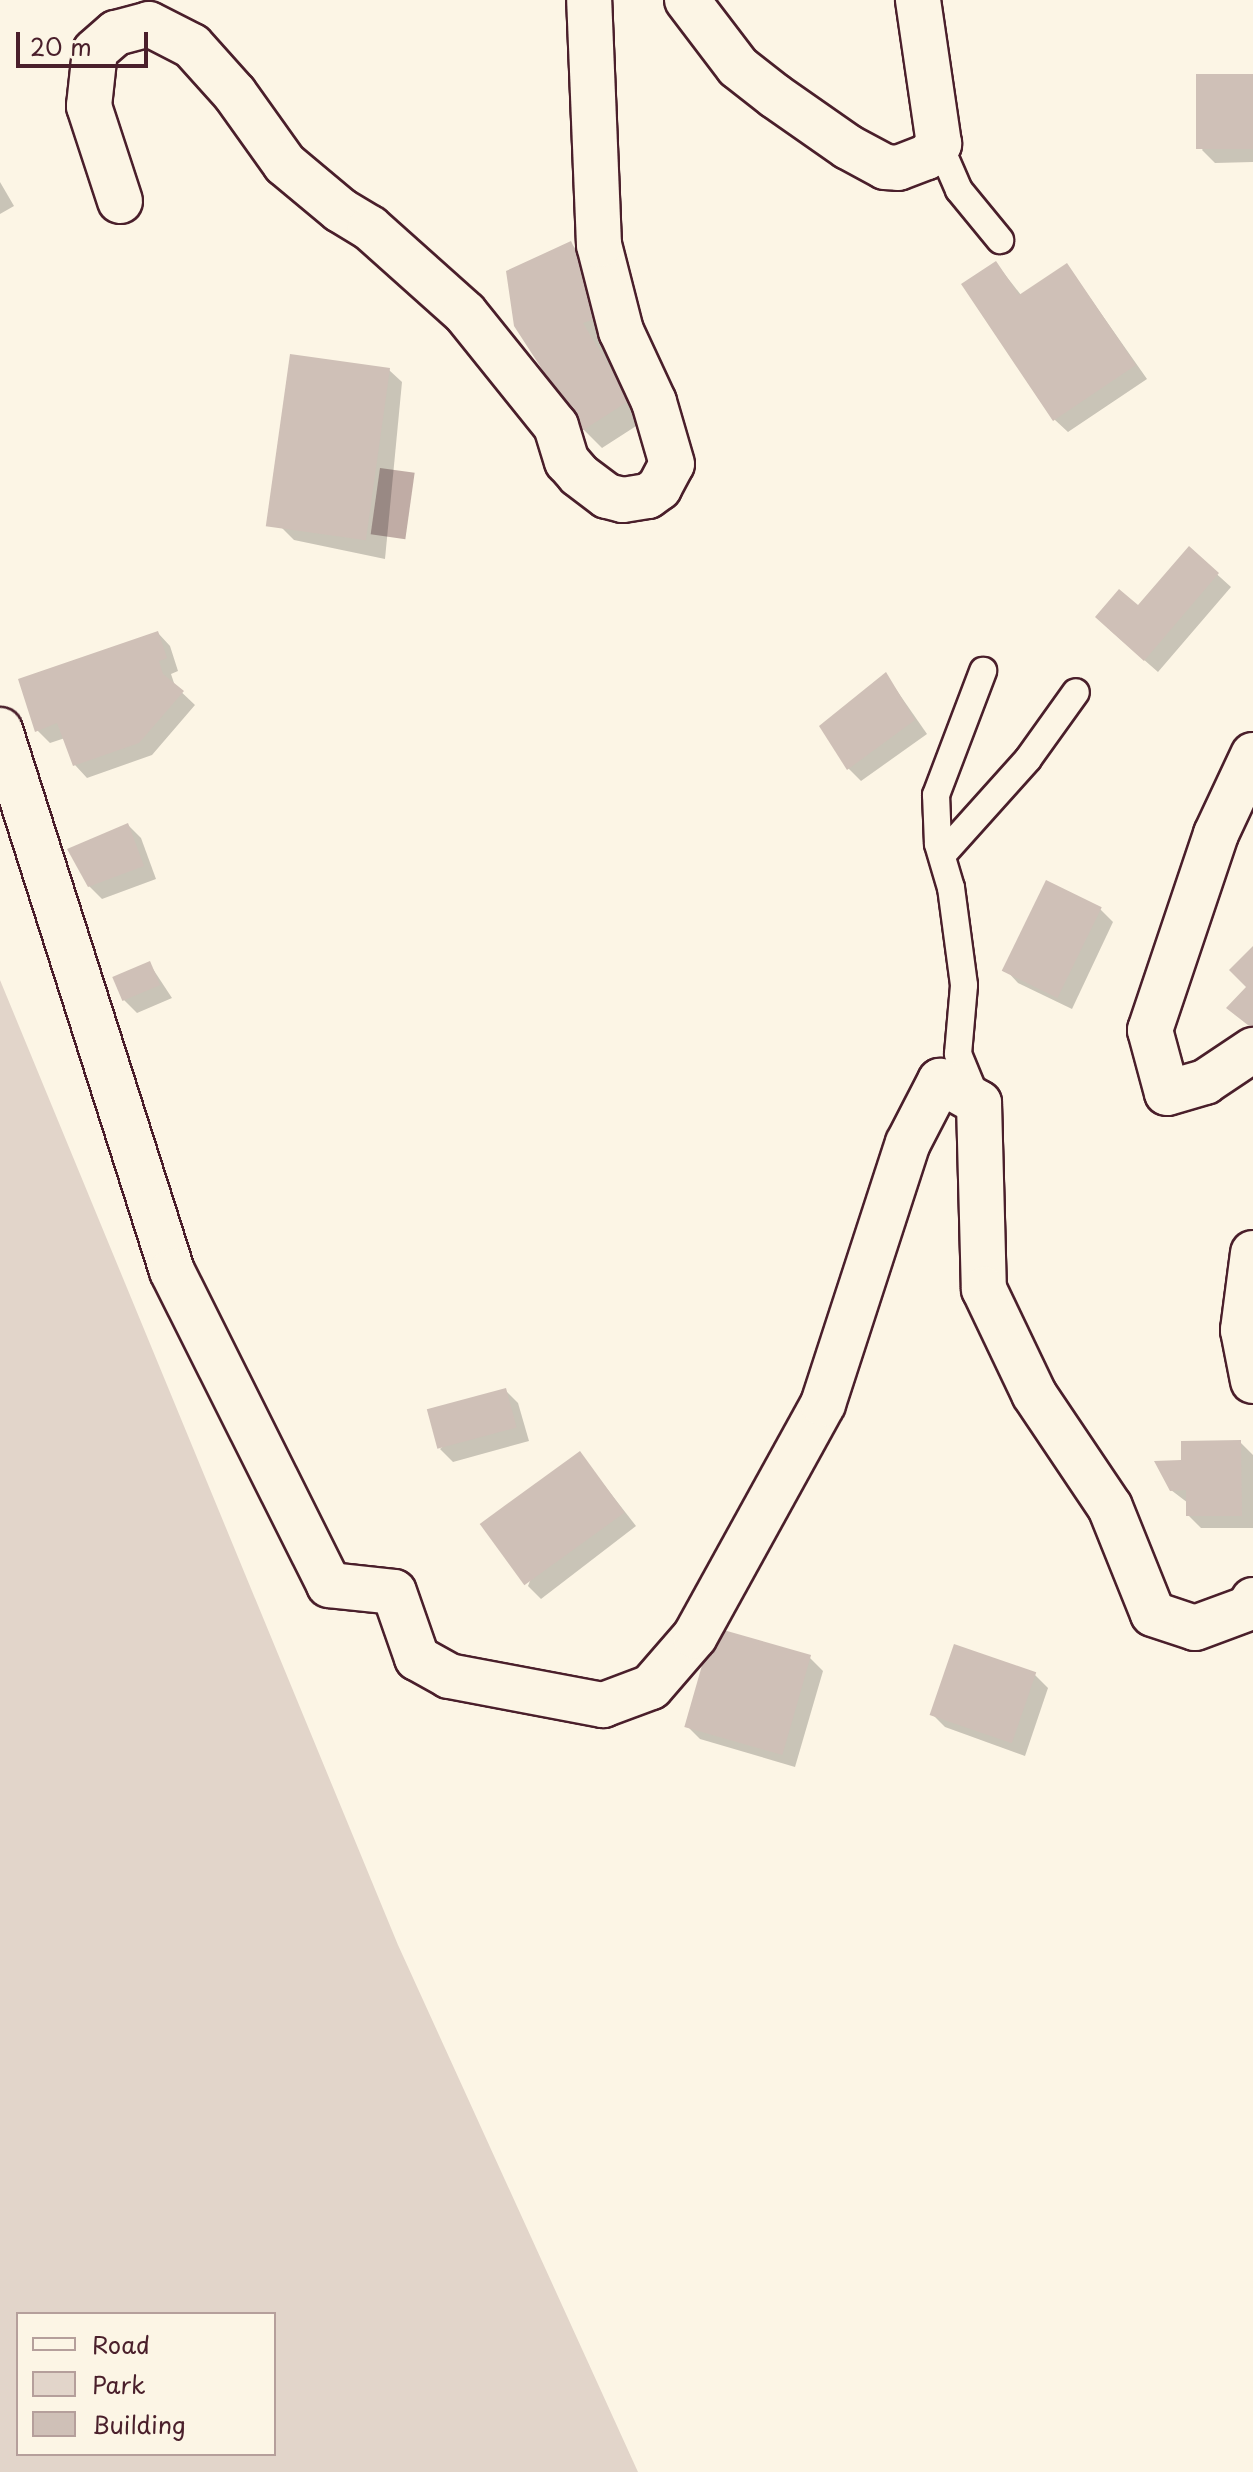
<!DOCTYPE html>
<html>
<head>
<meta charset="utf-8">
<style>
  body { margin:0 }
  #map { position:relative; width:1253px; height:2472px; overflow:hidden; background:#fcf5e5; font-family:"Playpen Sans",sans-serif }
  div>[style] { position:absolute }
  .green>* { inset:0; background:#e2d5ca }
  .water>* { inset:0; background:#c0aca5; transform-origin:0 0 }
  .shadow>* { inset:0; background:#0003 }
  .building>* { inset:0; background:#cfc0b7; transform-origin:0 0 }
  .roads { filter:drop-shadow(2px 0 #4a1f2b) drop-shadow(-2px 0 #4a1f2b) drop-shadow(0 2px #4a1f2b) drop-shadow(0 -2px #4a1f2b) }
  .service>* { height:26px; margin:-13px; padding:0 13px; transform-origin:13px; border-radius:13px; background:#fcf5e5 }
  .minor>* { height:44px; margin:-22px; padding:0 22px; transform-origin:22px; border-radius:22px; background:#fcf5e5 }
  span { translate:-50% -50%; white-space:nowrap; text-align:center; line-height:1.15; -webkit-text-stroke:8px #fcf5e5; paint-order:stroke }
  .legend { position:absolute; left:16px; top:2312px; width:260px; height:144px; box-sizing:border-box; background:#fcf5e5; border:2px solid #b59f9b; margin:0; padding:10px 14px; list-style:none; font-size:24px; color:#4a1f2b }
  .legend li { display:flex; align-items:center; gap:16px; height:40px }
  .legend b { width:40px; border:2px solid #b59f9b }
  .scale { position:absolute; left:16px; top:32px; width:132px; height:36px; box-sizing:border-box; border:4px solid #4a1f2b; border-top:0; padding-left:10px; font-size:24px; line-height:28px; white-space:nowrap; color:#4a1f2b; -webkit-text-stroke:6px #fcf5e5; paint-order:stroke }
</style>
</head>
<body>
<div id="map">
  <div class="green">
    <i style="clip-path:polygon(evenodd,0 980px,398px 1945px,638px 2472px,0 2472px,0 980px,18px 2314px,274px 2314px,274px 2454px,18px 2454px,18px 2314px)"></i>
  </div>
  <div class="water">
    <i style="left:380px;top:468px;width:35px;height:67px;rotate:8deg"></i>
  </div>
  <div class="shadow">
    <i style="clip-path:polygon(1253px 76px,1253px 162px,1215px 163px,1202px 150px)"></i>
    <i style="clip-path:polygon(0 182px,14px 206px,0 214px)"></i>
    <i style="clip-path:polygon(570px 243px,589px 262px,624px 334px,600px 342px,647px 419px,602px 448px,584px 430px)"></i>
    <i style="clip-path:polygon(996px 263px,1021px 295px,1067px 265px,1147px 379px,1068px 432px,1055px 420px)"></i>
    <i style="clip-path:polygon(389px 370px,402px 382px,385px 559px,294px 540px,281px 527px)"></i>
    <i style="clip-path:polygon(1189px 549px,1231px 587px,1158px 672px,1110px 630px,1138px 608px)"></i>
    <i style="clip-path:polygon(158px 633px,170px 646px,178px 671px,171px 674px,175px 686px,195px 705px,152px 755px,87px 778px,75px 765px,65px 738px,50px 743px,37px 730px)"></i>
    <i style="clip-path:polygon(886px 675px,927px 734px,861px 781px,848px 768px)"></i>
    <i style="clip-path:polygon(128px 825px,141px 838px,156px 879px,102px 899px,89px 886px)"></i>
    <i style="clip-path:polygon(1100px 909px,1113px 922px,1072px 1009px,1018px 983px,1006px 970px)"></i>
    <i style="clip-path:polygon(149px 963px,172px 998px,137px 1013px,124px 1000px)"></i>
    <i style="clip-path:polygon(505px 1390px,518px 1403px,529px 1441px,453px 1462px,440px 1449px)"></i>
    <i style="clip-path:polygon(1240px 1442px,1253px 1455px,1253px 1528px,1201px 1528px,1188px 1515px,1188px 1503px,1171px 1490px,1183px 1462px)"></i>
    <i style="clip-path:polygon(580px 1454px,636px 1526px,541px 1599px,528px 1586px)"></i>
    <i style="clip-path:polygon(956px 1647px,1035px 1675px,1048px 1688px,1025px 1756px,945px 1727px,932px 1714px)"></i>
    <i style="clip-path:polygon(810px 1658px,823px 1671px,795px 1767px,700px 1739px,687px 1726px)"></i>
  </div>
  <div class="building">
    <i style="left:1253px;top:74px;width:75px;height:57px;rotate:90deg"></i>
    <i style="clip-path:polygon(571px 241px,606px 315px,583px 323px,630px 400px,582px 431px,514px 326px,506px 271px)"></i>
    <i style="clip-path:polygon(996px 261px,1019px 295px,1067px 263px,1136px 365px,1053px 421px,961px 284px)"></i>
    <i style="left:290px;top:354px;width:101px;height:174px;rotate:8deg"></i>
    <i style="clip-path:polygon(1189px 546px,1219px 573px,1144px 661px,1095px 617px,1119px 589px,1138px 605px)"></i>
    <i style="clip-path:polygon(158px 631px,167px 658px,159px 661px,163px 674px,184px 691px,139px 743px,73px 766px,57px 723px,35px 732px,18px 679px)"></i>
    <i style="clip-path:polygon(886px 672px,915px 720px,847px 770px,819px 726px)"></i>
    <i style="clip-path:polygon(128px 823px,144px 866px,88px 887px,67px 849px)"></i>
    <i style="left:1046px;top:880px;width:62px;height:101px;rotate:26deg"></i>
    <i style="clip-path:polygon(1253px 946px,1253px 1029px,1226px 1008px,1246px 987px,1229px 970px)"></i>
    <i style="left:150px;top:961px;width:26px;height:41px;rotate:67deg"></i>
    <i style="left:506px;top:1388px;width:41px;height:82px;rotate:75deg"></i>
    <i style="clip-path:polygon(1241px 1440px,1242px 1516px,1186px 1516px,1186px 1490px,1170px 1491px,1154px 1461px,1181px 1460px,1181px 1441px)"></i>
    <i style="left:580px;top:1451px;width:76px;height:124px;rotate:54deg"></i>
    <i style="left:713px;top:1627px;width:102px;height:104px;rotate:16deg"></i>
    <i style="left:954px;top:1644px;width:87px;height:75px;rotate:19deg"></i>
  </div>
  <div class="roads">
    <div class="service">
      <i style="left:939px;top:144px;width:50px;rotate:66.5deg"></i>
      <i style="left:959px;top:190px;width:65px;rotate:50.6deg"></i>
      <i style="left:942px;top:855px;width:129px;rotate:-48.1deg"></i>
      <i style="left:1028px;top:759px;width:82px;rotate:-54.4deg"></i>
      <i style="left:977px;top:1100px;width:50px;rotate:-112.4deg"></i>
      <i style="left:958px;top:1054px;width:69px;rotate:-85deg"></i>
      <i style="left:964px;top:985px;width:98px;rotate:-97.6deg"></i>
      <i style="left:951px;top:888px;width:46px;rotate:-106.5deg"></i>
      <i style="left:938px;top:844px;width:49px;rotate:-92.3deg"></i>
      <i style="left:936px;top:795px;width:133px;rotate:-69.2deg"></i>
    </div>
    <div class="minor">
      <i style="left:687px;top:0;width:84px;rotate:52.7deg"></i>
      <i style="left:738px;top:67px;width:47px;rotate:38.1deg"></i>
      <i style="left:775px;top:96px;width:89px;rotate:34.9deg"></i>
      <i style="left:848px;top:147px;width:42px;rotate:28.4deg"></i>
      <i style="left:885px;top:167px;width:13px;rotate:4deg"></i>
      <i style="left:898px;top:168px;width:31px;rotate:-21deg"></i>
      <i style="left:927px;top:157px;width:18px;rotate:-47deg"></i>
      <i style="left:939px;top:144px;width:146px;rotate:-98.3deg"></i>
      <i style="left:120px;top:201px;width:100px;rotate:-108.1deg"></i>
      <i style="left:89px;top:106px;width:55px;rotate:-83.8deg"></i>
      <i style="left:95px;top:51px;width:28px;rotate:-41deg"></i>
      <i style="left:116px;top:33px;width:34px;rotate:-15deg"></i>
      <i style="left:149px;top:24px;width:48px;rotate:27.1deg"></i>
      <i style="left:192px;top:46px;width:64px;rotate:48.1deg"></i>
      <i style="left:235px;top:94px;width:86px;rotate:54.5deg"></i>
      <i style="left:285px;top:164px;width:72px;rotate:39.9deg"></i>
      <i style="left:340px;top:210px;width:35px;rotate:31deg"></i>
      <i style="left:370px;top:228px;width:127px;rotate:41.8deg"></i>
      <i style="left:465px;top:313px;width:145px;rotate:51.2deg"></i>
      <i style="left:556px;top:426px;width:37px;rotate:73deg"></i>
      <i style="left:567px;top:461px;width:18px;rotate:49deg"></i>
      <i style="left:579px;top:475px;width:35px;rotate:37deg"></i>
      <i style="left:607px;top:496px;width:16px;rotate:14deg"></i>
      <i style="left:623px;top:500px;width:25px;rotate:-9deg"></i>
      <i style="left:648px;top:496px;width:14px;rotate:-36deg"></i>
      <i style="left:659px;top:488px;width:27px;rotate:-62deg"></i>
      <i style="left:672px;top:464px;width:65px;rotate:-106.2deg"></i>
      <i style="left:654px;top:402px;width:78px;rotate:-114.9deg"></i>
      <i style="left:621px;top:331px;width:89px;rotate:-104.3deg"></i>
      <i style="left:599px;top:245px;width:245px;rotate:-92.3deg"></i>
      <i style="left:0;top:730px;width:568px;rotate:72.36deg"></i>
      <i style="left:172px;top:1271px;width:351px;rotate:63.4deg"></i>
      <i style="left:329px;top:1585px;width:65px;rotate:6.1deg"></i>
      <i style="left:394px;top:1592px;width:70px;rotate:70.8deg"></i>
      <i style="left:417px;top:1658px;width:37px;rotate:29deg"></i>
      <i style="left:449px;top:1676px;width:157px;rotate:10.7deg"></i>
      <i style="left:603px;top:1705px;width:51px;rotate:-20.6deg"></i>
      <i style="left:651px;top:1687px;width:67px;rotate:-49.2deg"></i>
      <i style="left:695px;top:1636px;width:265px;rotate:-61.1deg"></i>
      <i style="left:823px;top:1404px;width:274px;rotate:-72deg"></i>
      <i style="left:908px;top:1143px;width:70px;rotate:-62.7deg"></i>
      <i style="left:940px;top:1081px;width:45px;rotate:29.4deg"></i>
      <i style="left:979px;top:1103px;width:186px;rotate:88.5deg"></i>
      <i style="left:984px;top:1289px;width:116px;rotate:64.5deg"></i>
      <i style="left:1034px;top:1394px;width:136px;rotate:56.1deg"></i>
      <i style="left:1110px;top:1507px;width:115px;rotate:68.1deg"></i>
      <i style="left:1153px;top:1614px;width:44px;rotate:18.4deg"></i>
      <i style="left:1195px;top:1628px;width:58px;rotate:-20.3deg"></i>
      <i style="left:1249px;top:1608px;width:9px;rotate:-63deg"></i>
      <i style="left:1253px;top:755px;width:87px;rotate:115.1deg"></i>
      <i style="left:1216px;top:834px;width:207px;rotate:108.6deg"></i>
      <i style="left:1150px;top:1030px;width:65px;rotate:74.9deg"></i>
      <i style="left:1167px;top:1093px;width:40px;rotate:-16deg"></i>
      <i style="left:1205px;top:1082px;width:58px;rotate:-33.7deg"></i>
      <i style="left:1253px;top:1253px;width:78px;rotate:97.4deg"></i>
      <i style="left:1243px;top:1330px;width:52px;rotate:78.9deg"></i>
    </div>
  </div>
  <ul class="legend">
  <li><b style="height:10px;background:#fcf5e5"></b>Road</li>
  <li><b style="height:22px;background:#e2d5ca"></b>Park</li>
  <li><b style="height:22px;background:#cfc0b7"></b>Building</li>
  </ul>
  <div class="scale">20 m</div>
</div>
</body>
</html>
